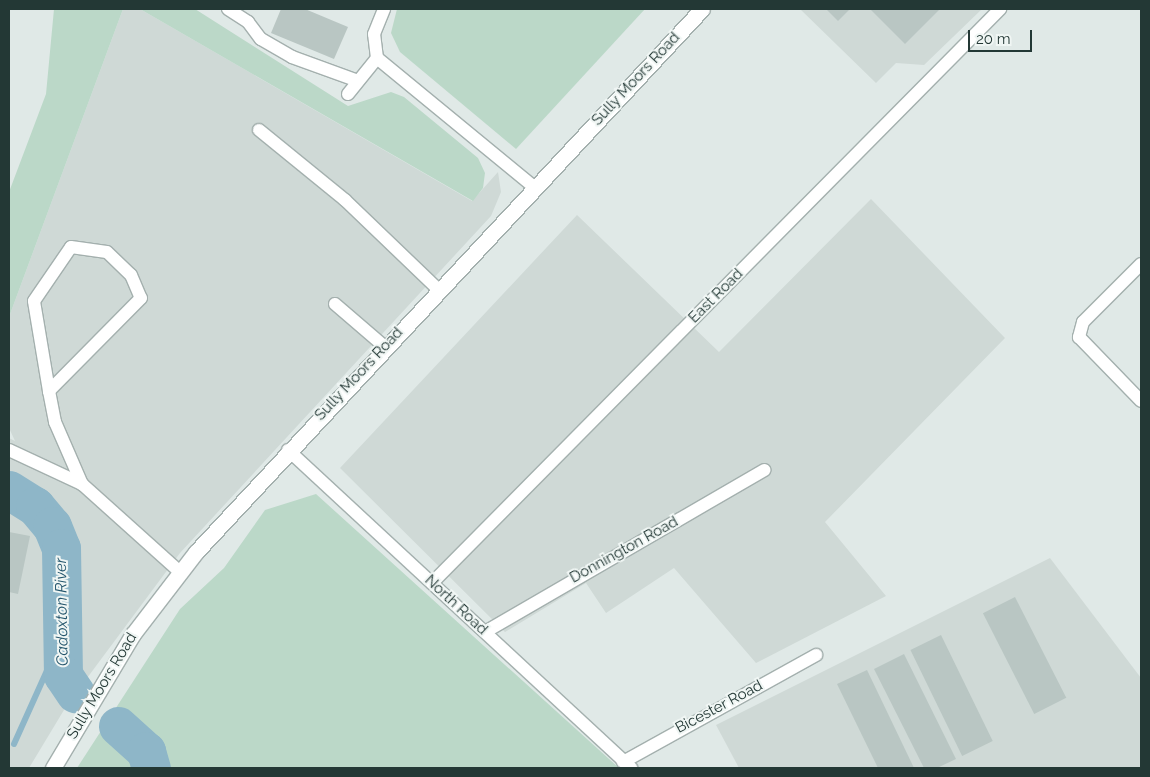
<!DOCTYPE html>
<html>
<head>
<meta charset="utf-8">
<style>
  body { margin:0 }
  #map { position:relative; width:1150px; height:777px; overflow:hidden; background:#e0e9e7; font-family:Raleway,sans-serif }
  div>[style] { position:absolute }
  .built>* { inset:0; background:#cfd9d6 }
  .green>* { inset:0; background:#bbd8c8 }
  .stream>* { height:6px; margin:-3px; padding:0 3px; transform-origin:3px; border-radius:3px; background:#8eb6c8 }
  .river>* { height:39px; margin:-19.5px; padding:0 19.5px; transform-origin:19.5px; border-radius:19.5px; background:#8eb6c8 }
  .building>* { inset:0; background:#b9c6c3; transform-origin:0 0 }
  .roads { filter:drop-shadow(1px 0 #a4b0ae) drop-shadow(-1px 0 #a4b0ae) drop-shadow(0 1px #a4b0ae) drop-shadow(0 -1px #a4b0ae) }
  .service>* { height:12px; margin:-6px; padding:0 6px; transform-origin:6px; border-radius:6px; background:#fff }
  .secondary>* { height:15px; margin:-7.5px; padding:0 7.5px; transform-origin:7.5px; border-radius:7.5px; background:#fff }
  span { translate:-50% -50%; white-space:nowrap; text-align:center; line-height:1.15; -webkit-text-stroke:4px #f0f6f4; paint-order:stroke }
  .street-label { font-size:15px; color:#233835 }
  .water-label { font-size:16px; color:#24556c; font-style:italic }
  .frame { position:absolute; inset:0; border:10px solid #233835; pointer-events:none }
  .scale { position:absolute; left:968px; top:30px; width:64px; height:22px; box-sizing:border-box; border:2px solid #233835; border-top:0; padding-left:6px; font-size:15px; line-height:18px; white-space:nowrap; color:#233835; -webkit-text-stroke:4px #f0f6f4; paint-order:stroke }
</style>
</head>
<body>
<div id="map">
  <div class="built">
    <i style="clip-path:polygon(123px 9px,140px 9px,472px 201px,498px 172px,501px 192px,491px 216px,180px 553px,67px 705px,29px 768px,9px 768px,9px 438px,15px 441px,9px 428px,9px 317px)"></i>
    <i style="clip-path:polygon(800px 9px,982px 9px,924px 65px,896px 63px,876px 83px)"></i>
    <i style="clip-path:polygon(871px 199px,1005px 338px,825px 522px,886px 596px,756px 663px,674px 568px,606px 613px,586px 583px,505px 632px,340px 468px,577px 215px,719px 352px)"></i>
    <i style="clip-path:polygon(1050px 558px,1141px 678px,1141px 768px,739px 768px,716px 725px)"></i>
  </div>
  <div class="green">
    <i style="clip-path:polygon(54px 9px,123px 9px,9px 317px,9px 192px,46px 94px)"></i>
    <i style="clip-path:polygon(140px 9px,195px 9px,348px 106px,391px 92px,404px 97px,478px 158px,485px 173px,483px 188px,473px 201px)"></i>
    <i style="clip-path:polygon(397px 9px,645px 9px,516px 149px,400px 52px,391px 33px)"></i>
    <i style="clip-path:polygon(316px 494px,619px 768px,77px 768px,180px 609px,224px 568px,265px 510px)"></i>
  </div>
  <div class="stream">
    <i style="left:14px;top:744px;width:120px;rotate:-65.8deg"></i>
  </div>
  <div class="river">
    <i style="left:9px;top:490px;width:31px;rotate:32deg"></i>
    <i style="left:35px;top:506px;width:26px;rotate:50deg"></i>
    <i style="left:52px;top:526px;width:24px;rotate:68deg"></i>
    <i style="left:61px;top:548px;width:127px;rotate:89.1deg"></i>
    <i style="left:63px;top:675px;width:22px;rotate:56deg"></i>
    <i style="left:118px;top:726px;width:38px;rotate:42deg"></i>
    <i style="left:146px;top:751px;width:18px;rotate:74deg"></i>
  </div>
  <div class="building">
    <i style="clip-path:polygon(281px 9px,305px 9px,348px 27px,334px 59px,271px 33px)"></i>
    <i style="clip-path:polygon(826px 9px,850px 9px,838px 21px)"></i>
    <i style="clip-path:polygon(870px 9px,940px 9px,905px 44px)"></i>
    <i style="clip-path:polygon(9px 532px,30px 536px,18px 594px,9px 592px)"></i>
    <i style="left:1015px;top:597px;width:113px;height:36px;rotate:63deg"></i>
    <i style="left:941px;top:635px;width:118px;height:34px;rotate:64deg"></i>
    <i style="clip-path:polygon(904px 654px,956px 759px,937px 768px,924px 768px,874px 669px)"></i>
    <i style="clip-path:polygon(867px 670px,914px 768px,878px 768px,837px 684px)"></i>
  </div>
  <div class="roads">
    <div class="service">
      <i style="left:228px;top:9px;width:24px;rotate:33deg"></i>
      <i style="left:248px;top:22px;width:21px;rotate:53deg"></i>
      <i style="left:261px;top:39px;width:36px;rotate:30deg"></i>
      <i style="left:292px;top:57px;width:70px;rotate:20deg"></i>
      <i style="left:377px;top:58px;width:203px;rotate:39.4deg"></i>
      <i style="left:348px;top:94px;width:46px;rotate:-51.1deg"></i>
      <i style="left:377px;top:58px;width:24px;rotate:-97deg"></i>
      <i style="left:374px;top:34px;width:27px;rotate:-68deg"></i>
      <i style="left:259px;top:130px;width:111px;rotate:39.1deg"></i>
      <i style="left:345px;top:200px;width:130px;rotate:43.8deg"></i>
      <i style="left:1141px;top:264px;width:82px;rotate:135deg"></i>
      <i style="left:1083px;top:322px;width:16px;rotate:105deg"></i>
      <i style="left:1079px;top:337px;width:89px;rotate:45.9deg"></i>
      <i style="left:335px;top:304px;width:66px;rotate:40.7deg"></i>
      <i style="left:49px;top:391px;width:91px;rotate:-99.5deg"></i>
      <i style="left:34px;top:301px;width:65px;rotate:-55.6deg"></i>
      <i style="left:71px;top:247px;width:36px;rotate:8deg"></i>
      <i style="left:107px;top:252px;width:33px;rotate:44deg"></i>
      <i style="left:131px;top:275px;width:25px;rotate:67deg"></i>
      <i style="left:141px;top:298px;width:131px;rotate:134.7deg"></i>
      <i style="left:49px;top:391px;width:32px;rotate:79deg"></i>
      <i style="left:55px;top:422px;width:68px;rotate:66.5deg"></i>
      <i style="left:9px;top:450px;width:81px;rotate:25deg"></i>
      <i style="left:82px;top:484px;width:132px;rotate:41.9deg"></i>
      <i style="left:288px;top:450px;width:468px;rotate:42.8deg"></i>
      <i style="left:432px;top:583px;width:808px;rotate:-45.3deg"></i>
      <i style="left:485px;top:632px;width:323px;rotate:-30.1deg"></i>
      <i style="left:623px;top:762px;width:221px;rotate:-29deg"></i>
    </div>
    <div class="secondary">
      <i style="left:53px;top:768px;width:156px;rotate:-59.2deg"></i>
      <i style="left:133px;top:634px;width:103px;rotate:-52.5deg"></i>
      <i style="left:196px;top:552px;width:742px;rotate:-47.02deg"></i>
    </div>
  </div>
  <div class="street-label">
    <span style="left:636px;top:79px;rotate:-47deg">Sully Moors Road</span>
    <span style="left:716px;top:296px;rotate:-45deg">East Road</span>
    <span style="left:359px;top:374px;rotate:-47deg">Sully Moors Road</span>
    <span style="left:624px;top:550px;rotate:-29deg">Donnington Road</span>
    <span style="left:456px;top:605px;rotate:43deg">North Road</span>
    <span style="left:102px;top:686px;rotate:-59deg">Sully Moors Road</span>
    <span style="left:719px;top:707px;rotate:-28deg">Bicester Road</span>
  </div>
  <div class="water-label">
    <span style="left:62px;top:612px;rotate:-91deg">Cadoxton River</span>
  </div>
  <div class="frame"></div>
  <div class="scale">20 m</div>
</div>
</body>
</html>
